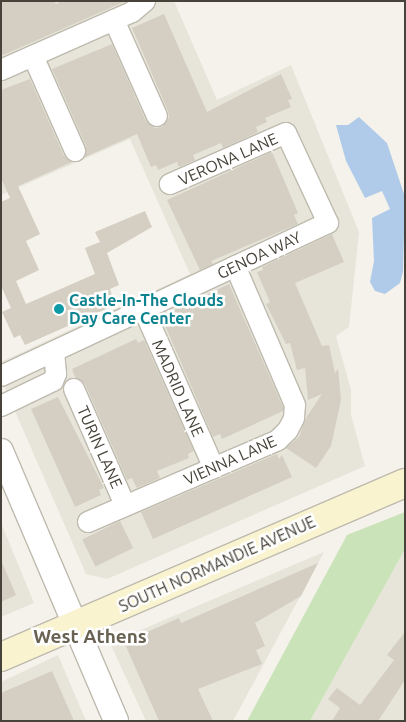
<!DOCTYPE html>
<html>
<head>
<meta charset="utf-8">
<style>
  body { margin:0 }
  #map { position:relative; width:406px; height:722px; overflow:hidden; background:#f4f2eb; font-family:Ubuntu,sans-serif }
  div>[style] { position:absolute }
  .residential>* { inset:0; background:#e7e4da }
  .green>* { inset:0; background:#cbe3b9 }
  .water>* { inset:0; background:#afcbe9 }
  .building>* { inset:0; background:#d4cfc2; transform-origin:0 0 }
  .roads { filter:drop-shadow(1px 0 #bebaae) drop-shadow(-1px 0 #bebaae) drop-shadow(0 1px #bebaae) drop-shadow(0 -1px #bebaae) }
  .minor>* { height:20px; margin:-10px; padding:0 10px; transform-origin:10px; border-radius:10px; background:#fff }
  .tertiary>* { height:24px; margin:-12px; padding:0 12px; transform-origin:12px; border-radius:12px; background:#fff }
  .secondary>* { height:28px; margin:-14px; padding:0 14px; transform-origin:14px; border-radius:14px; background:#f9f3d0 }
  .dots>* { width:14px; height:14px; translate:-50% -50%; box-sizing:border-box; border:2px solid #fff; border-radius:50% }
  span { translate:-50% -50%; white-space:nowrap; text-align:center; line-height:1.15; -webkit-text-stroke:5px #fff; paint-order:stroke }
  .street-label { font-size:16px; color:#47433a }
  .culture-label { font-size:16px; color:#0d838f; font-weight:700 }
  .left { translate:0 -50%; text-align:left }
  .quarter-label { font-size:19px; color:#696252; font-weight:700 }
  .frame { position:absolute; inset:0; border:2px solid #47433a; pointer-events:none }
</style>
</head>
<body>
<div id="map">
  <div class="residential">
    <i style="clip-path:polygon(1px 1px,174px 1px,217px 100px,291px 65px,359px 232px,349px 327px,336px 336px,351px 390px,351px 415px,365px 466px,107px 579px,86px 574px,1px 379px,1px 362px,190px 274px,130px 139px,1px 195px)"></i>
    <i style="clip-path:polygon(1px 523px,34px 603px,1px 617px)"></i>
    <i style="clip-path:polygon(405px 549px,405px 721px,310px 721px)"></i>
    <i style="clip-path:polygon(324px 552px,233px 721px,146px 721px,110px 643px)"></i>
    <i style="clip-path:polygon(58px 655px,86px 721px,1px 721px,1px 682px)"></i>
  </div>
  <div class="green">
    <i style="clip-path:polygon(405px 512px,405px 549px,310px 721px,247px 721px,347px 535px)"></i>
  </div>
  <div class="water">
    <i style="clip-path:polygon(359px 117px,387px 143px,405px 197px,403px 272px,400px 283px,385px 294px,375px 291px,370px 282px,374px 261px,372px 218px,390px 209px,382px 191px,365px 198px,346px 161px,336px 125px,348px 125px)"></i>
  </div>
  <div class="building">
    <i style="clip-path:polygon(1px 1px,54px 1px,56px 4px,62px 1px,126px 1px,1px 56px)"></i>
    <i style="clip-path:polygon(164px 14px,207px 112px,281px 74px,292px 99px,288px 100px,291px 107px,265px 118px,267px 122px,256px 127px,258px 132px,223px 148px,221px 143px,193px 155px,195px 160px,179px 167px,177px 162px,158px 170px,156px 165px,151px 167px,137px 134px,85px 157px,86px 146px,52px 69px,112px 44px,146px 121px,155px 128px,162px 127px,169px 118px,168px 111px,132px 28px)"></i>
    <i style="clip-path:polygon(30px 79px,64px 156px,72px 162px,18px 186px,40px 234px,26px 241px,39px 270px,16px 281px,26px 304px,95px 274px,85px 248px,100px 242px,95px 232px,145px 211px,152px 227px,107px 253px,119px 285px,110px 289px,115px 305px,25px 345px,20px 335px,14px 338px,2px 312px,11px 308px,1px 286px,1px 202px,10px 198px,1px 178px,1px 90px)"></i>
    <i style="clip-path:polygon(272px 152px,298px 213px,294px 215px,298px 224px,211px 261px,213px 264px,200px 270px,167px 200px)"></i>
    <i style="clip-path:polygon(332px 234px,344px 262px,295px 283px,322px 346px,329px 345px,335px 373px,338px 369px,341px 400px,331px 446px,316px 468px,286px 448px,299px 437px,306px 418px,322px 394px,308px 400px,305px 368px,297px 370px,290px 343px,286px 344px,266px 304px,270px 302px,257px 272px,263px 270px,262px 267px)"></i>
    <i style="clip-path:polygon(229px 284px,283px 407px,283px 411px,222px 439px,220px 434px,213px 437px,161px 316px)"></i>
    <i style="clip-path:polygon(136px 339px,138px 343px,144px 340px,194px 451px,188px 454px,189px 458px,157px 471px,160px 478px,137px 488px,132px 478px,127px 480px,85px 384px,75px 377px,72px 369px)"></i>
    <i style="clip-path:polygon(58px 397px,104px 488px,99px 490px,101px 495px,75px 507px,31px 409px)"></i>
    <i style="clip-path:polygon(277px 454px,279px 459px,282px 455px,292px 477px,153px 539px,141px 512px)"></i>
    <i style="left:120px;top:521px;width:30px;height:42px;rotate:64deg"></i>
    <i style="clip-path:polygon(1px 560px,16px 595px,1px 602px)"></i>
    <i style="clip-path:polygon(318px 563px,301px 596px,255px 623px,265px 646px,256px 650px,262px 664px,198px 689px,213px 721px,159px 721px,124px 642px,179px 618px,181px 623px)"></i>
    <i style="clip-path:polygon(405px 632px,405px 680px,378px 721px,332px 721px,340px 708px,328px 699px,337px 688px,360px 705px,394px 660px,387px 655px)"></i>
    <i style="clip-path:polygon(52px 671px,74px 721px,1px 721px,1px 693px)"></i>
  </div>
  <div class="roads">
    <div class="minor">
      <i style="left:114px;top:20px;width:105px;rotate:65.9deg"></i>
      <i style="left:33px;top:56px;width:104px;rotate:66.1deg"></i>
      <i style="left:1px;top:70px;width:143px;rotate:-23.9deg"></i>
      <i style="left:132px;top:12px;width:17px;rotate:-40deg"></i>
      <i style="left:143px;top:308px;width:175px;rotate:66.1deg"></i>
      <i style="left:1px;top:376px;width:361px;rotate:-25.1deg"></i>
      <i style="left:328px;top:223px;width:99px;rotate:-115deg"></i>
      <i style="left:286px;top:133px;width:127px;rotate:156.3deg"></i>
      <i style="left:74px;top:389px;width:127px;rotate:66.3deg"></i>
      <i style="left:1px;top:406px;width:58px;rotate:-25.7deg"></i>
      <i style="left:53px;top:381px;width:8px;rotate:-67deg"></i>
      <i style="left:56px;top:374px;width:23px;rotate:-95deg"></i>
      <i style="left:88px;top:522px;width:207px;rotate:-23.3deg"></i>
      <i style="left:278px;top:440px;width:14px;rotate:-45deg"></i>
      <i style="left:288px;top:430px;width:13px;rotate:-63deg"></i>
      <i style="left:294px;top:418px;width:13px;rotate:-86deg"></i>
      <i style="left:295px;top:405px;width:151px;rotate:-113.3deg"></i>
    </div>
    <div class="tertiary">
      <i style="left:1px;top:451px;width:293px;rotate:66.9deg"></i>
    </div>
    <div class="secondary">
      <i style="left:1px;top:657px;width:440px;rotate:-23.3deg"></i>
    </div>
  </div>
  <div class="dots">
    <i style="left:59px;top:309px;background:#0f9aa8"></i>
  </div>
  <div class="street-label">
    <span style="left:228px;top:159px;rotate:-24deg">VERONA LANE</span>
    <span style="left:259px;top:255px;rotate:-25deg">GENOA WAY</span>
    <span style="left:178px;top:388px;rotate:66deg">MADRID LANE</span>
    <span style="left:100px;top:447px;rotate:66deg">TURIN LANE</span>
    <span style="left:230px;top:460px;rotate:-24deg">VIENNA LANE</span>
    <span style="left:217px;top:564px;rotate:-24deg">SOUTH NORMANDIE AVENUE</span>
  </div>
  <div class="culture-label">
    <span class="left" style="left:69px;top:309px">Castle-In-The Clouds<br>Day Care Center</span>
  </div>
  <div class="quarter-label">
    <span style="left:90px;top:637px">West Athens</span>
  </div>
  <div class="frame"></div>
</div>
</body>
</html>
